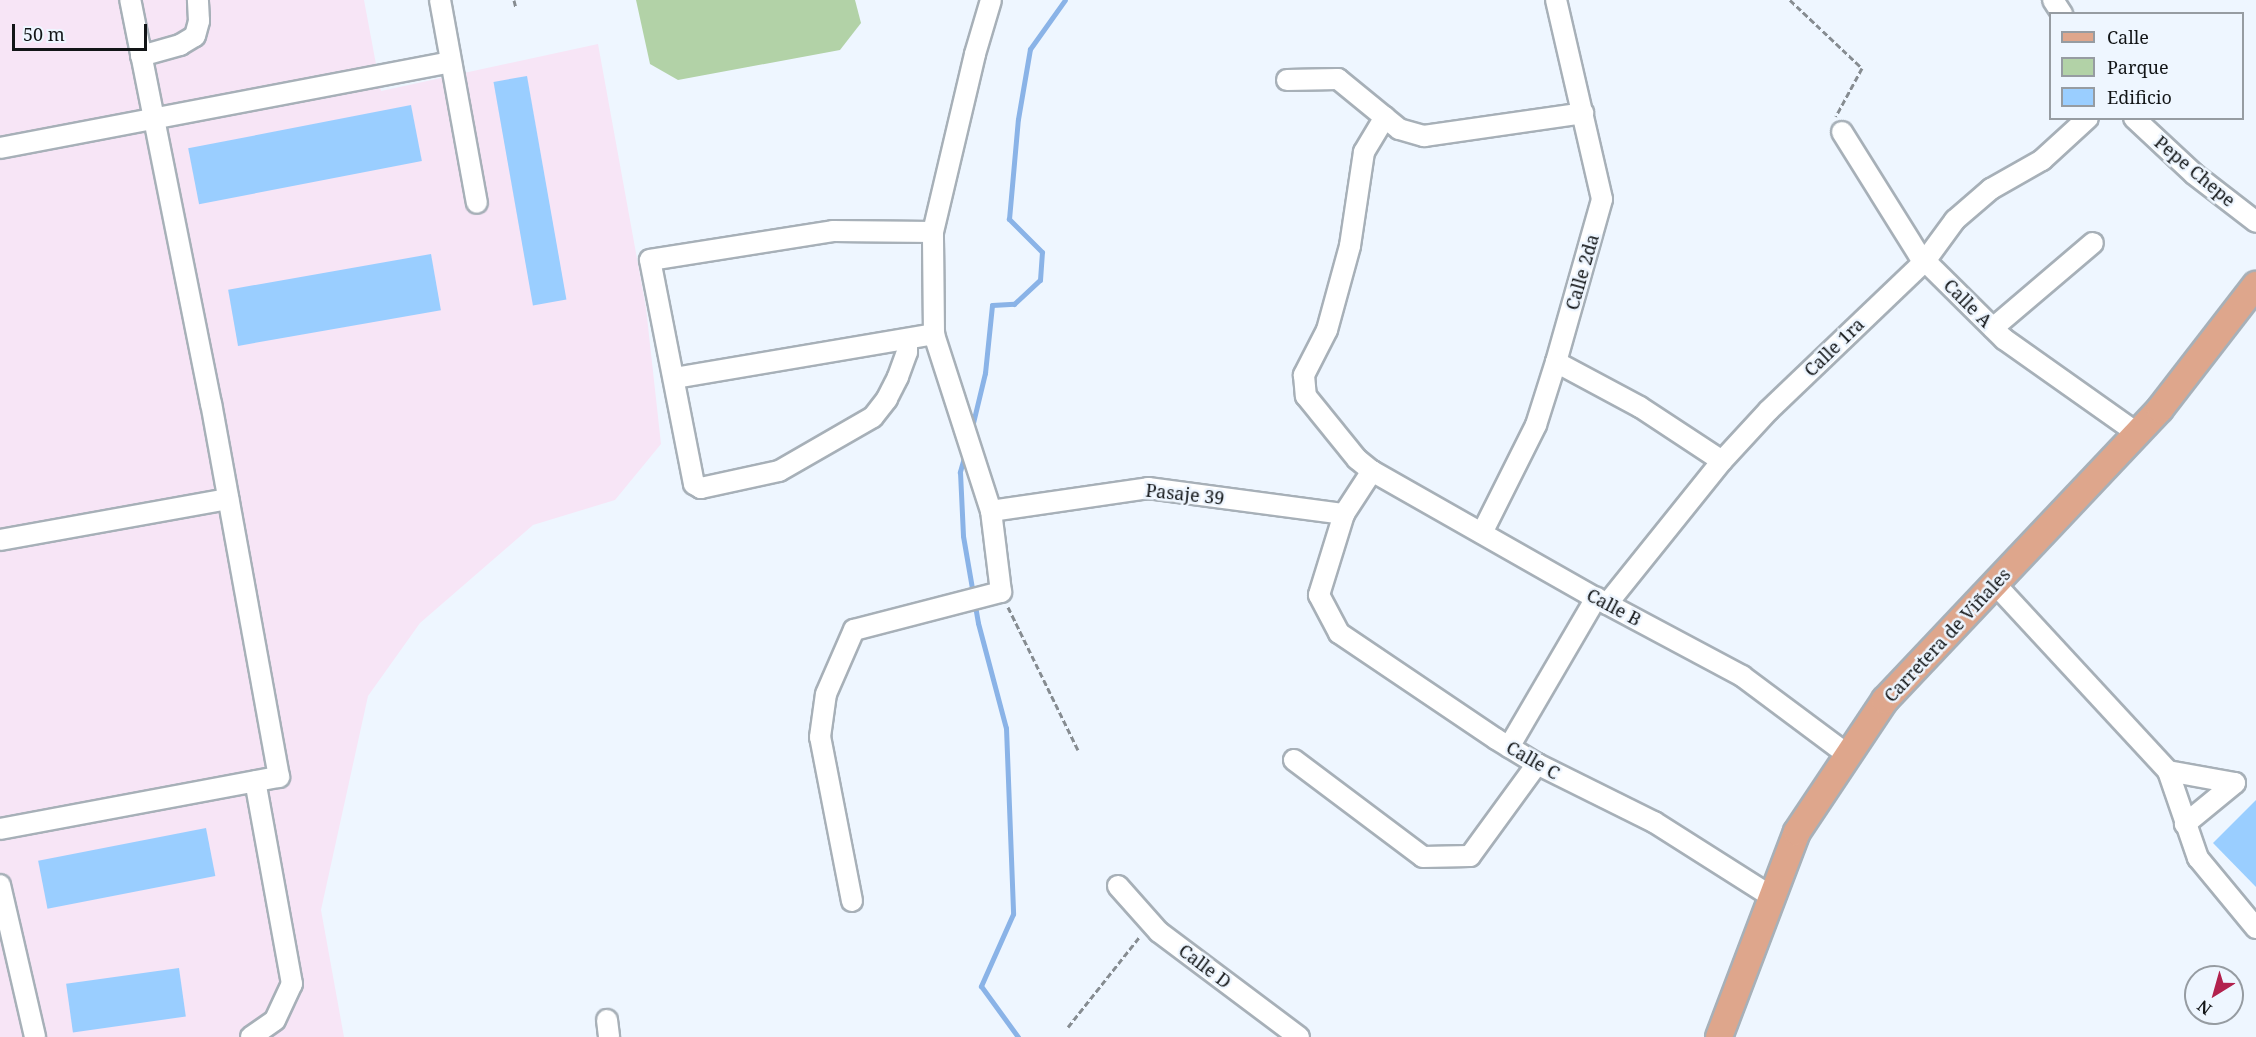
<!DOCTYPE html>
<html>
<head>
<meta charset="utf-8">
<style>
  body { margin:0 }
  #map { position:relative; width:2256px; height:1037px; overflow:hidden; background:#eef6ff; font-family:"Noto Serif",serif }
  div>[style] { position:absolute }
  .industrial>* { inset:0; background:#f7e5f6 }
  .green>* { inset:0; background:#b2d2a7 }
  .stream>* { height:5px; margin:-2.5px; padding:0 2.5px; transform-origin:2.5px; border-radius:2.5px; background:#8ab3e7 }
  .building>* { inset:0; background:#9aceff; transform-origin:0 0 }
  .path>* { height:3px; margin-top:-1.5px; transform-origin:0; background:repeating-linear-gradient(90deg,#868c91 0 6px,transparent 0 9px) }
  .roads { filter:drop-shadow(2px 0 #a7b0b8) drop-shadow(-2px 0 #a7b0b8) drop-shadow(0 2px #a7b0b8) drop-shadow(0 -2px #a7b0b8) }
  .minor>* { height:20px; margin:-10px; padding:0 10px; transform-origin:10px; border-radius:10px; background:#fff }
  .major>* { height:26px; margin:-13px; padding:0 13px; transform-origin:13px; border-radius:13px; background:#dea68c }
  span { translate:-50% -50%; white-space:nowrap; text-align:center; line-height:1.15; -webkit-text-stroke:5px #eef6ff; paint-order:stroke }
  .street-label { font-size:18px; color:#121517 }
  .legend { position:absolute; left:2049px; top:12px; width:195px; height:108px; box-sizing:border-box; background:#eef6ff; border:2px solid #969ca2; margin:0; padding:8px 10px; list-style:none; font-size:18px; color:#121517 }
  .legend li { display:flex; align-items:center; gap:12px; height:30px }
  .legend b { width:30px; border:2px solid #969ca2 }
  .north { position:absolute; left:2184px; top:965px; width:60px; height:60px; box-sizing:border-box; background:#eef6ff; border:2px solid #969ca2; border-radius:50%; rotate:217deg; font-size:16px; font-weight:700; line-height:24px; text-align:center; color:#121517 }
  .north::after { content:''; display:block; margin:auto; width:21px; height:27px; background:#b2214d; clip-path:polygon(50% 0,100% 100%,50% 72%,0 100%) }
  .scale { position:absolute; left:12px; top:24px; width:135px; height:27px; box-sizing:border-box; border:3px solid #121517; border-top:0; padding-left:8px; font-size:18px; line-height:21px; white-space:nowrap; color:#121517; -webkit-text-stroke:4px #eef6ff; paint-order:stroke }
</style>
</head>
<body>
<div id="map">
  <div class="industrial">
    <i style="clip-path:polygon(0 0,364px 0,381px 91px,598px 44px,646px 308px,661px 444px,615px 500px,533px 525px,420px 623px,368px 696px,321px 910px,344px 1037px,0 1037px)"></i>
  </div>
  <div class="green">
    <i style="clip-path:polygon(636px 0,855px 0,861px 23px,840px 50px,678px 80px,650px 64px)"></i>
  </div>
  <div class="stream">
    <i style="left:972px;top:427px;width:56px;rotate:-76.5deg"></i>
    <i style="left:985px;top:373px;width:68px;rotate:-84.1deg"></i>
    <i style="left:992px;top:305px;width:22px;rotate:-3deg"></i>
    <i style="left:1014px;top:304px;width:35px;rotate:-43deg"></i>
    <i style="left:1040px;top:280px;width:28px;rotate:-86deg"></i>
    <i style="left:1042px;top:252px;width:47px;rotate:-135deg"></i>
    <i style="left:1009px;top:219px;width:100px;rotate:-84.9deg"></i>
    <i style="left:1018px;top:119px;width:71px;rotate:-80.3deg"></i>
    <i style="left:1030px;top:49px;width:60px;rotate:-54.5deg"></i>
    <i style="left:965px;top:454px;width:19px;rotate:106deg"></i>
    <i style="left:960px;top:472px;width:64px;rotate:87.3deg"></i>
    <i style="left:963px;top:536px;width:88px;rotate:80.2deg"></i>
    <i style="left:978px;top:623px;width:109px;rotate:75.1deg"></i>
    <i style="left:1006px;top:728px;width:186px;rotate:87.8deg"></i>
    <i style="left:1013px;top:914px;width:79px;rotate:114deg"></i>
    <i style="left:981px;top:986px;width:63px;rotate:54deg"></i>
  </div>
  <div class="building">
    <i style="left:527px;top:76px;width:227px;height:34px;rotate:80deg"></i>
    <i style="left:411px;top:105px;width:57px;height:227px;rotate:79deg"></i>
    <i style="left:431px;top:254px;width:57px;height:206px;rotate:80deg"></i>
    <i style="clip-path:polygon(2256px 800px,2256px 887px,2213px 843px)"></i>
    <i style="left:206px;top:828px;width:49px;height:171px;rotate:79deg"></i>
    <i style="left:179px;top:968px;width:49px;height:114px;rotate:82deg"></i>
  </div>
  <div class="path">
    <i style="left:514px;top:0;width:8px;rotate:76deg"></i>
    <i style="left:1790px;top:0;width:99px;rotate:43.4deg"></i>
    <i style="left:1862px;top:68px;width:55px;rotate:118.4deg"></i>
    <i style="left:1008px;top:607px;width:159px;rotate:63.9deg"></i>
    <i style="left:1068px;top:1027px;width:116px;rotate:-51.6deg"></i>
  </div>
  <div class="roads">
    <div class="minor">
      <i style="left:440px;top:0;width:206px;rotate:79.7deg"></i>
      <i style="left:2053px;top:0;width:17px;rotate:57deg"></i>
      <i style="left:141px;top:56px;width:41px;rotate:-15.8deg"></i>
      <i style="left:180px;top:45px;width:17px;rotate:-31deg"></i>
      <i style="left:195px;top:36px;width:16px;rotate:-75deg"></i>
      <i style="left:199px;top:21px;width:21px;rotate:-93deg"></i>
      <i style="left:1287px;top:80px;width:51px;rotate:-1.1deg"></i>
      <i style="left:1338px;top:79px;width:79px;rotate:39.3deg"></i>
      <i style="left:1399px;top:129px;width:26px;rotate:16deg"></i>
      <i style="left:1424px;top:136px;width:161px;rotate:-8.2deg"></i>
      <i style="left:1385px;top:117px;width:41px;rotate:121deg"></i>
      <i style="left:1364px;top:152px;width:95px;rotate:98.5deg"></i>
      <i style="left:1350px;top:246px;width:87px;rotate:105.3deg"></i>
      <i style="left:1327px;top:330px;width:51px;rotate:117.1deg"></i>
      <i style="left:1304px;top:375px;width:21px;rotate:85deg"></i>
      <i style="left:1306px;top:396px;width:81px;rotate:51deg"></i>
      <i style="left:1357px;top:459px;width:19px;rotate:39deg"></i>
      <i style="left:1372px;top:471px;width:257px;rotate:29.6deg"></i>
      <i style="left:1596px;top:598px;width:166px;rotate:28.1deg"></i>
      <i style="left:1742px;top:676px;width:132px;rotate:36.7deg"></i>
      <i style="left:2134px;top:118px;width:82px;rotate:43deg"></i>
      <i style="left:2194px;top:174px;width:78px;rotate:37.7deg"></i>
      <i style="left:1842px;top:132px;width:145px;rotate:58deg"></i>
      <i style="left:1919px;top:255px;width:120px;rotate:44.7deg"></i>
      <i style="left:2004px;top:339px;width:163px;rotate:35.3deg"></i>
      <i style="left:0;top:148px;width:458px;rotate:-10.8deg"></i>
      <i style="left:1993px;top:328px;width:131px;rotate:-40.4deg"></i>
      <i style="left:907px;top:341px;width:11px;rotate:90deg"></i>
      <i style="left:907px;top:352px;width:27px;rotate:110deg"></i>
      <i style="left:898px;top:377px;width:25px;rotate:117deg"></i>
      <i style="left:887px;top:399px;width:23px;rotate:128deg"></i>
      <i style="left:873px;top:417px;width:108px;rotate:150.1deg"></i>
      <i style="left:779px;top:471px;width:80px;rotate:167.7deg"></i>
      <i style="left:701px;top:488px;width:8px;rotate:-150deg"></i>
      <i style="left:694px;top:484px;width:228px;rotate:-101.1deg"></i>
      <i style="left:650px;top:260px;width:185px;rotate:-9deg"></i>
      <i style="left:833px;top:231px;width:100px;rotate:0.6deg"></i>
      <i style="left:1556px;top:362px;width:95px;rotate:28.2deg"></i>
      <i style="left:1640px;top:407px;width:98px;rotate:33.4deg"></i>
      <i style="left:675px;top:378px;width:263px;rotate:-9.6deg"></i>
      <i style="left:934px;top:334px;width:102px;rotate:-90.6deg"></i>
      <i style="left:933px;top:232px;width:183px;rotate:-76.7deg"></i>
      <i style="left:975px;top:54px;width:56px;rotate:-73.5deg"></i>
      <i style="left:1372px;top:471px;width:51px;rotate:123.1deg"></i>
      <i style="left:1344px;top:514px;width:85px;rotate:107.2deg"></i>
      <i style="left:1319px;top:595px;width:43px;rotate:62.2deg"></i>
      <i style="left:1339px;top:633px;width:189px;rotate:34deg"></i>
      <i style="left:1496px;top:739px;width:48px;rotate:31.4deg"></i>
      <i style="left:1537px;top:764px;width:131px;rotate:26.4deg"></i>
      <i style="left:1654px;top:822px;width:140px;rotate:32.4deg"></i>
      <i style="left:991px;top:511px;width:159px;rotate:-8.3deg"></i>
      <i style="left:1148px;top:488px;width:198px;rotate:7.6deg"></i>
      <i style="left:1482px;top:533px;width:121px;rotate:-63.4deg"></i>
      <i style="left:1536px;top:425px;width:66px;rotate:-72.4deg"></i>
      <i style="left:1556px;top:362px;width:169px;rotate:-74.2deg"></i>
      <i style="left:1602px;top:199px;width:204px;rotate:-103deg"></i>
      <i style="left:0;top:540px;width:232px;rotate:-10.2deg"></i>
      <i style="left:1995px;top:584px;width:255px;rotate:47.2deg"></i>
      <i style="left:2168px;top:771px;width:92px;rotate:71deg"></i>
      <i style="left:2198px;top:858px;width:91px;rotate:50.4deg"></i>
      <i style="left:1607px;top:604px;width:184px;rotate:-51.2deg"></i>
      <i style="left:1722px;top:461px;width:69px;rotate:-47.3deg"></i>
      <i style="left:1769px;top:410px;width:216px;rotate:-43.7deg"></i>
      <i style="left:1925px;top:261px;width:51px;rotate:-53.8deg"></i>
      <i style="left:1955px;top:220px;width:48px;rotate:-40.7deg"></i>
      <i style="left:1991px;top:189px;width:59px;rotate:-29.6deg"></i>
      <i style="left:2042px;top:160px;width:62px;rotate:-42.4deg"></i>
      <i style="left:1509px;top:747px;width:173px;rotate:-59.7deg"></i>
      <i style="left:1294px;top:760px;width:161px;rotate:36.9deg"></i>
      <i style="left:1423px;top:857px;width:47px;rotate:-1.2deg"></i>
      <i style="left:1470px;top:856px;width:114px;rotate:-53.9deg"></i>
      <i style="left:2168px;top:771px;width:68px;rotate:10.2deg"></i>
      <i style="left:2235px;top:783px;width:65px;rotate:140.6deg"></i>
      <i style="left:0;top:829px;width:284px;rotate:-10.6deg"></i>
      <i style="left:279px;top:777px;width:379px;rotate:-100.3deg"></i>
      <i style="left:211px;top:404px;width:412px;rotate:-101.3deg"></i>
      <i style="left:0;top:885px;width:156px;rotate:77deg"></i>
      <i style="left:1118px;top:886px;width:62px;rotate:48.3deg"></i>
      <i style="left:1159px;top:932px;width:175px;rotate:36.9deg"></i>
      <i style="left:852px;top:901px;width:167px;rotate:-101deg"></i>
      <i style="left:820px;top:737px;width:43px;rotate:-82.1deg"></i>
      <i style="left:826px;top:694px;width:70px;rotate:-66.4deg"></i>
      <i style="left:854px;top:630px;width:152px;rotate:-14.5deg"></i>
      <i style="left:1001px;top:592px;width:82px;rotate:-97deg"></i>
      <i style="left:991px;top:511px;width:186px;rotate:-107.9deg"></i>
      <i style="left:607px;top:1020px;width:17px;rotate:83deg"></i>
      <i style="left:251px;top:1037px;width:29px;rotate:-35deg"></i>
      <i style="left:275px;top:1020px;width:40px;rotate:-65deg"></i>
      <i style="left:292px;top:984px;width:206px;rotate:-100.3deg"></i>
    </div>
    <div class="major">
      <i style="left:1719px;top:1037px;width:219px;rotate:-69.2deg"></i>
      <i style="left:1797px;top:832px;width:159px;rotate:-56.3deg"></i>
      <i style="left:1885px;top:700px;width:400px;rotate:-46.6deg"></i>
      <i style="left:2160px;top:409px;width:157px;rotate:-52.3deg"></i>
    </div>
  </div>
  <div class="street-label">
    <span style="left:2195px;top:171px;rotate:40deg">Pepe Chepe</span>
    <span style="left:1582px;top:272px;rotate:-74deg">Calle 2da</span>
    <span style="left:1968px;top:303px;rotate:45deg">Calle A</span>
    <span style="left:1834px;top:347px;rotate:-44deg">Calle 1ra</span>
    <span style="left:1185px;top:494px;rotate:6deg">Pasaje 39</span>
    <span style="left:1614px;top:607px;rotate:28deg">Calle B</span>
    <span style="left:1947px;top:635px;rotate:-47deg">Carretera de Viñales</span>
    <span style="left:1533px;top:760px;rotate:30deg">Calle C</span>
    <span style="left:1205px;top:966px;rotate:37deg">Calle D</span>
  </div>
  <ul class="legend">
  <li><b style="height:8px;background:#dea68c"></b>Calle</li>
  <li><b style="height:16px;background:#b2d2a7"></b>Parque</li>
  <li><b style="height:16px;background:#9aceff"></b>Edificio</li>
  </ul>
  <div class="north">N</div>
  <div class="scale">50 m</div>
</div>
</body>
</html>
